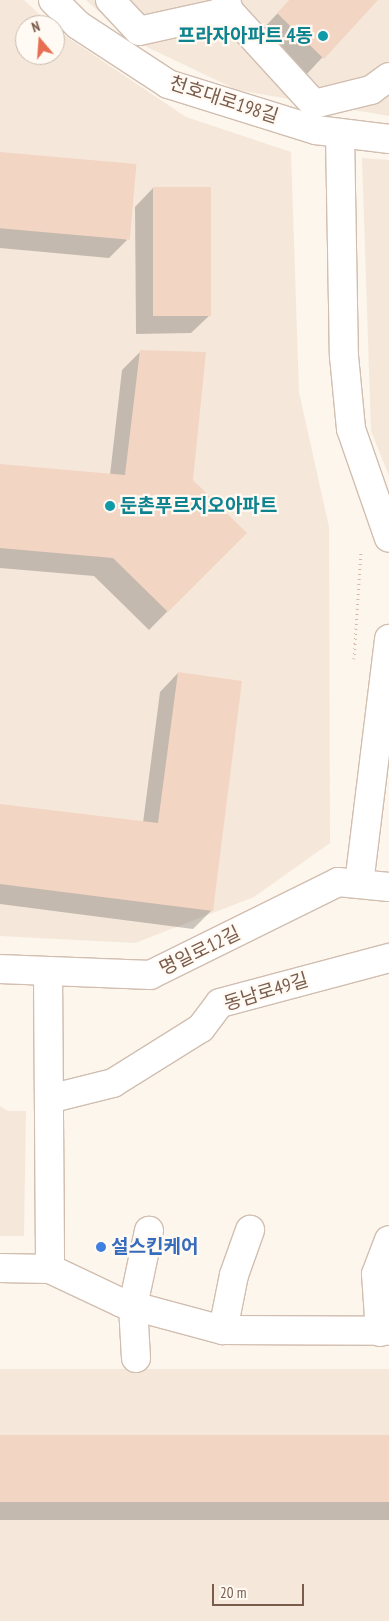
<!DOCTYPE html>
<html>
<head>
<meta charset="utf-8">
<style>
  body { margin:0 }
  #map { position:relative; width:389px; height:1621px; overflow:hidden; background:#fdf6ec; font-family:"PT Sans Narrow","Noto Sans KR",sans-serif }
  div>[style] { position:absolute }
  .residential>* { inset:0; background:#f5e8da; transform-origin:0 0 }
  .shadow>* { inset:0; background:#0003; transform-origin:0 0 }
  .building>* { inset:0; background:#f3d5c3; transform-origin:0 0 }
  .path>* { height:3px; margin-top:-1.5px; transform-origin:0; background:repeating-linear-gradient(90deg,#d9b8a5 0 1px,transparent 0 5px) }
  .roads { filter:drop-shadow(1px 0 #d1beb0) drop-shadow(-1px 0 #d1beb0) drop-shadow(0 1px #d1beb0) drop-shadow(0 -1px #d1beb0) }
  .minor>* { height:28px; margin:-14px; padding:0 14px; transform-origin:14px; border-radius:14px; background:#fff }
  .dots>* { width:14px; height:14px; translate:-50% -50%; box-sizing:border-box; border:2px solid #fffaf3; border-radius:50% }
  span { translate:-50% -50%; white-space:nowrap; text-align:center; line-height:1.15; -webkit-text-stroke:4.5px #fffaf3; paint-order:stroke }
  .culture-label { font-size:19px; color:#0d838f; font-weight:700 }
  .right { translate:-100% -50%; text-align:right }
  .left { translate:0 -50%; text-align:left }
  .street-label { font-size:19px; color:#7a5c4d }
  .shop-label { font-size:19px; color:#366cbe; font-weight:700 }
  .north { position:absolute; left:15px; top:15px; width:50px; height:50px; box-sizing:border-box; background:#fffaf3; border:1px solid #cabbb1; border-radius:50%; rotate:342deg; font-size:14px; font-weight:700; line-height:20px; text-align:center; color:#7a5c4d }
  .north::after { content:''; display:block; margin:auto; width:18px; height:22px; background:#e76f51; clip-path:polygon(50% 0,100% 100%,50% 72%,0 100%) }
  .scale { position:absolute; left:212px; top:1584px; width:92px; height:22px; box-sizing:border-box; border:2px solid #7a5c4d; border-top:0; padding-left:6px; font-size:15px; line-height:18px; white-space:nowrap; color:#7a5c4d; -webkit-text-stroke:4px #fffaf3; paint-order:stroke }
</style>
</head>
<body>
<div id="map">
  <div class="residential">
    <i style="clip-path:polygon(0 0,24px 0,51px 25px,25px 25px,25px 55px,55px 55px,55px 29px,186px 117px,291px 152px,299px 392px,329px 527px,330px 843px,254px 897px,135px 943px,0 936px)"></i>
    <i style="clip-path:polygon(86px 0,389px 0,389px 116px,237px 90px,128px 38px)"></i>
    <i style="clip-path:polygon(362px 158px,389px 160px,389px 476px,371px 431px)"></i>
    <i style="clip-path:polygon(0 1106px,8px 1111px,26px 1111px,24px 1236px,0 1236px)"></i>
    <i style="left:0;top:1369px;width:389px;height:252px"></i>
  </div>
  <div class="shadow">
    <i style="clip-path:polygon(290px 0,376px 0,305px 76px,260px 32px)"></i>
    <i style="clip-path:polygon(0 153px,127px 240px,109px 258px,0 248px)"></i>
    <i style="clip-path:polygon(153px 188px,210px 315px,191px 333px,136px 334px,135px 207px)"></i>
    <i style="clip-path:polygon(140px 352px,192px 480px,245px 533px,149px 630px,94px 576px,0 568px,0 466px,110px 475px,122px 370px)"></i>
    <i style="clip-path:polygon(178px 673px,212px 910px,193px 929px,0 904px,0 805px,143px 823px,160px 692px)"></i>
    <i style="left:389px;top:1436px;width:84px;height:389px;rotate:90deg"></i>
  </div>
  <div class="building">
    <i style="clip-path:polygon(290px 0,378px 0,324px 59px,277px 13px)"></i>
    <i style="left:0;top:152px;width:137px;height:76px;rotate:5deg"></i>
    <i style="left:153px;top:187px;width:58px;height:129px"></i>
    <i style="clip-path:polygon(140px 350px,206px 352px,193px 480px,247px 533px,168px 612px,113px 558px,0 548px,0 464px,125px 475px)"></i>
    <i style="clip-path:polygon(178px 672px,242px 681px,213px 911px,0 884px,0 804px,158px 823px)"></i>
    <i style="left:389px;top:1435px;width:67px;height:389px;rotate:90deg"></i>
  </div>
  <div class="path">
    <i style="left:354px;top:659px;width:109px;rotate:-86.3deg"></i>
  </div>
  <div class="roads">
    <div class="minor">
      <i style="left:53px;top:0;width:35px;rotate:45deg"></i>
      <i style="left:78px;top:25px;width:108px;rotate:33.2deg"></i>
      <i style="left:168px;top:84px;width:155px;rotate:17.3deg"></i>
      <i style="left:316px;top:130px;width:74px;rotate:7deg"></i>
      <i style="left:110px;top:0;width:42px;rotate:46.9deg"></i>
      <i style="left:139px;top:31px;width:92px;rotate:-12.5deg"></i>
      <i style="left:226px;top:0;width:11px;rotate:75deg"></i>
      <i style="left:229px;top:11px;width:126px;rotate:47.6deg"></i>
      <i style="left:314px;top:104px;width:59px;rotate:-13.8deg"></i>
      <i style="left:371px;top:90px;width:22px;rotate:-36deg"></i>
      <i style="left:340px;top:133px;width:223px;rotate:89deg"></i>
      <i style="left:344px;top:356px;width:73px;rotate:84.5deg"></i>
      <i style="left:351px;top:429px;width:115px;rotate:70.8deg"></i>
      <i style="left:359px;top:884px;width:247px;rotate:-83deg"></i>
      <i style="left:0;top:969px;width:150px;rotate:2.3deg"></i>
      <i style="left:150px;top:975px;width:210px;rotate:-26.3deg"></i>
      <i style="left:338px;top:882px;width:51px;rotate:5.6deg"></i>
      <i style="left:48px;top:971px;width:298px;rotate:89.6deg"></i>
      <i style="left:49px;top:1099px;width:66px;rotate:-14deg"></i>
      <i style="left:113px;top:1083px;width:104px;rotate:-32deg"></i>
      <i style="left:201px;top:1028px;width:31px;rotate:-53deg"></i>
      <i style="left:220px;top:1003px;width:175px;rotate:-14.9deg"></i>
      <i style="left:0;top:1268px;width:50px;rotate:1.1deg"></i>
      <i style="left:50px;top:1269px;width:80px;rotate:25.3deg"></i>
      <i style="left:122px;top:1303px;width:105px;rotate:15deg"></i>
      <i style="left:223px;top:1330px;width:166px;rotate:0.3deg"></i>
      <i style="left:223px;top:1330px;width:56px;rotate:-78.7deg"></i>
      <i style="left:234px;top:1275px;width:48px;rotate:-70.4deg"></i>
      <i style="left:380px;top:1332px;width:58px;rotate:-93.9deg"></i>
      <i style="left:376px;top:1274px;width:36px;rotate:-69deg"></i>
      <i style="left:136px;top:1358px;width:52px;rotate:-93.3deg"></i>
      <i style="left:133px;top:1306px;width:77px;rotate:-78deg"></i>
    </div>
  </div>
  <div class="dots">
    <i style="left:323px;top:36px;background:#0f9aa8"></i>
    <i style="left:110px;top:506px;background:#0f9aa8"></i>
    <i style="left:101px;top:1247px;background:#3f7fe0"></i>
  </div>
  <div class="culture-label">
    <span class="right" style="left:313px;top:36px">프라자아파트 4동</span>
    <span class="left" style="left:120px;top:506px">둔촌푸르지오아파트</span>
  </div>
  <div class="street-label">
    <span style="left:224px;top:100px;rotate:18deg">천호대로198길</span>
    <span style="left:200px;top:951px;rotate:-26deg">명일로12길</span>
    <span style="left:266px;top:992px;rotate:-17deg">동남로49길</span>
  </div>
  <div class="shop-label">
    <span class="left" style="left:111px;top:1247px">설스킨케어</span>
  </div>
  <div class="north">N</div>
  <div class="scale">20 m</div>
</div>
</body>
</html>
